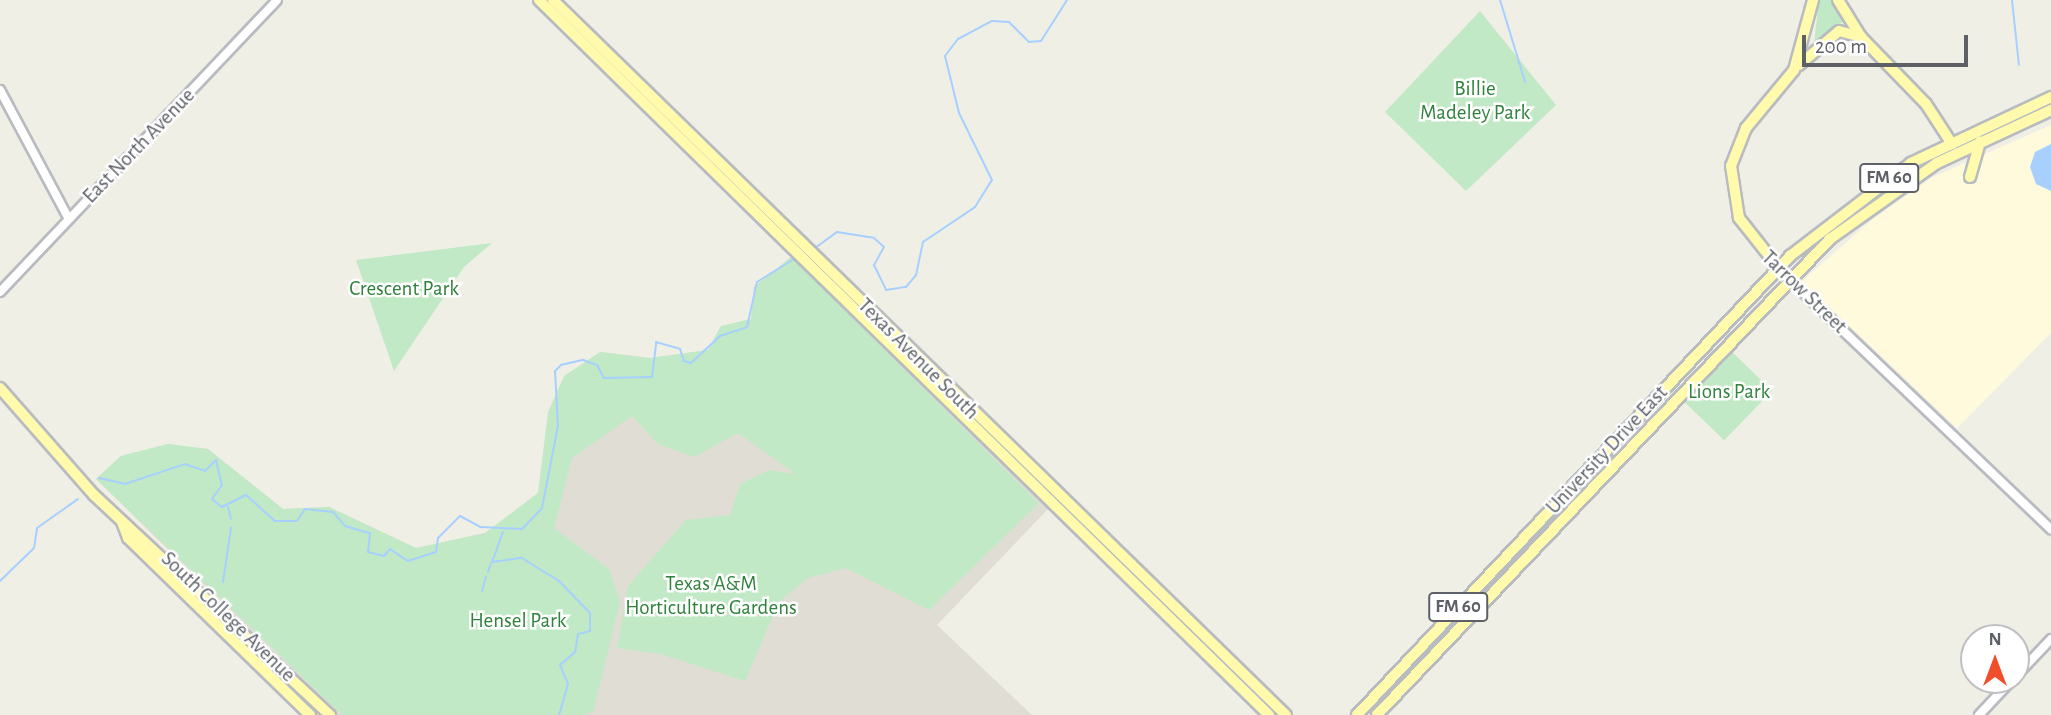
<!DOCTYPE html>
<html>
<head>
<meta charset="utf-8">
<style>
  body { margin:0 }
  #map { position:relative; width:2051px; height:715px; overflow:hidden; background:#f0efe6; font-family:"Alegreya Sans",sans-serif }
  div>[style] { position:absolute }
  .commercial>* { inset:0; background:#fffadc }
  .education>* { inset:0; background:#e0ded4 }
  .green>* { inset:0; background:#c1e9c5; transform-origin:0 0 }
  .water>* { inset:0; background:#a7d0ff }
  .stream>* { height:2px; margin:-1px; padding:0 1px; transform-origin:1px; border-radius:1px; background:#a7d0ff }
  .roads { filter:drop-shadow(2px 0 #b8bbc0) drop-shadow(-2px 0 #b8bbc0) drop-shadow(0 2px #b8bbc0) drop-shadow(0 -2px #b8bbc0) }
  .minor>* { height:8px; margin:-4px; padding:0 4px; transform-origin:4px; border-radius:4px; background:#fff }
  .major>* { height:10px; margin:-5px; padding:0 5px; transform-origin:5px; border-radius:5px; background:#fffaac }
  span { translate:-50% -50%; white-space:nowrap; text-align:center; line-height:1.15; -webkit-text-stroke:5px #fff; paint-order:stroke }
  .shield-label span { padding:2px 5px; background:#fff; border:2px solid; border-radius:5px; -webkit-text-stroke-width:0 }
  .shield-label { font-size:19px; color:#5d6167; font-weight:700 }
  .park-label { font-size:21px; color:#30823c }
  .street-label { font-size:21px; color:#5d6167 }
  .north { position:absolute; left:1960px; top:624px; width:70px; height:70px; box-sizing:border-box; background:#fff; border:2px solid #bec0c2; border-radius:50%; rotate:0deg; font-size:19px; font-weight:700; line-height:28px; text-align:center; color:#5d6167 }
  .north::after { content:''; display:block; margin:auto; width:24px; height:32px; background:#f14e2b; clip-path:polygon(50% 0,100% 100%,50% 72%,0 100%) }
  .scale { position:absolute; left:1802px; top:35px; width:166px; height:32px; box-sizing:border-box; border:4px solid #5d6167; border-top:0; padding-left:9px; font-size:21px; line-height:24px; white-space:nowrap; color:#5d6167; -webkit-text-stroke:5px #fff; paint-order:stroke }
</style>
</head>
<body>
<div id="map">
  <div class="commercial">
    <i style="clip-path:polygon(2051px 125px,2051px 333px,1957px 428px,1802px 281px,1873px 219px,1933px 177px)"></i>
  </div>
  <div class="education">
    <i style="clip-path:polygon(791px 257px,1049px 508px,937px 625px,1032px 715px,336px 715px,96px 479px,121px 456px,168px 444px,208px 449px,283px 509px,329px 507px,416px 548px,485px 533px,538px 493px,600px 352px,650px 358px,708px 350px,721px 326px,751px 319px,754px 287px)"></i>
  </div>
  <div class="green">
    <i style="clip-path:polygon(1819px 0,1831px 0,1843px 22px,1814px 44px)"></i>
    <i style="clip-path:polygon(1480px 11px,1556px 105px,1466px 191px,1385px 112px)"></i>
    <i style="clip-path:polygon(492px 243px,464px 267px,394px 371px,356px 260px)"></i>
    <i style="clip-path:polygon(791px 257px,1039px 503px,929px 610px,846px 568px,808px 578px,779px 602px,745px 681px,660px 654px,617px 648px,628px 586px,686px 520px,730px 515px,740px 484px,769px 470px,796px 474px,738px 433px,694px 457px,658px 444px,632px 416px,572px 458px,554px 528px,609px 569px,620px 602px,593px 712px,582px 715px,342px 715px,96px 479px,121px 456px,168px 444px,208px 449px,283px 509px,329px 507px,416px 548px,485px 533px,538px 493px,548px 412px,564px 376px,600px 352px,650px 358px,708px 350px,721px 326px,751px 319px,754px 287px)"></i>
    <i style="left:1729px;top:349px;width:60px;height:69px;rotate:44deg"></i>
  </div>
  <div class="water">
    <i style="clip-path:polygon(2051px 144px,2051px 191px,2036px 184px,2030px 167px,2035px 152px)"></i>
  </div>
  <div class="stream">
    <i style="left:1500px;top:0;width:86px;rotate:73deg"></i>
    <i style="left:2012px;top:0;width:65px;rotate:83.9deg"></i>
    <i style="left:815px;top:248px;width:27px;rotate:-36deg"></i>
    <i style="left:837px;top:232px;width:37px;rotate:9deg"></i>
    <i style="left:874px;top:238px;width:13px;rotate:42deg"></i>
    <i style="left:884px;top:247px;width:21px;rotate:119deg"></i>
    <i style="left:874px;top:265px;width:28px;rotate:64deg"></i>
    <i style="left:886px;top:290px;width:20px;rotate:-9deg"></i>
    <i style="left:906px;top:287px;width:16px;rotate:-50deg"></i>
    <i style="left:916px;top:275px;width:34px;rotate:-78deg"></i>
    <i style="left:923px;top:242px;width:63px;rotate:-33.9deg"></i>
    <i style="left:975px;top:207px;width:32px;rotate:-58deg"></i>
    <i style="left:992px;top:180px;width:75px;rotate:-116.2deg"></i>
    <i style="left:959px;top:113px;width:59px;rotate:-103.8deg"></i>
    <i style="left:945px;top:56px;width:21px;rotate:-53deg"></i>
    <i style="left:958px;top:39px;width:38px;rotate:-28deg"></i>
    <i style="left:992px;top:21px;width:17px;rotate:3deg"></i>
    <i style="left:1009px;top:22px;width:28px;rotate:45deg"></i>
    <i style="left:1029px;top:42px;width:12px;rotate:-5deg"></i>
    <i style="left:1041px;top:41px;width:49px;rotate:-57.6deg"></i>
    <i style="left:99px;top:478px;width:27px;rotate:13deg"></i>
    <i style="left:125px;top:484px;width:63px;rotate:-18.4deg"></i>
    <i style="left:185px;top:464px;width:21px;rotate:19deg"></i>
    <i style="left:205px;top:471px;width:16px;rotate:-45deg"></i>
    <i style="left:216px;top:460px;width:26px;rotate:77deg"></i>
    <i style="left:222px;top:485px;width:17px;rotate:126deg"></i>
    <i style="left:212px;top:499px;width:13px;rotate:39deg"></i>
    <i style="left:222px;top:507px;width:27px;rotate:-27deg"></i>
    <i style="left:246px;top:495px;width:39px;rotate:42deg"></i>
    <i style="left:275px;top:521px;width:22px"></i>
    <i style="left:297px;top:521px;width:14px;rotate:-56deg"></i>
    <i style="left:305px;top:509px;width:28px;rotate:6deg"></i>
    <i style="left:333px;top:512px;width:18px;rotate:49deg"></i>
    <i style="left:345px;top:526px;width:26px;rotate:16deg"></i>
    <i style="left:370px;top:533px;width:19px;rotate:96deg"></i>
    <i style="left:368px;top:552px;width:16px;rotate:14deg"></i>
    <i style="left:384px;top:556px;width:9px;rotate:-49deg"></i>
    <i style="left:390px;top:549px;width:22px;rotate:34deg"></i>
    <i style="left:408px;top:561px;width:29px;rotate:-18deg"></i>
    <i style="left:436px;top:552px;width:14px;rotate:-82deg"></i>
    <i style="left:438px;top:538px;width:31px;rotate:-45deg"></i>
    <i style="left:460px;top:516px;width:24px;rotate:28deg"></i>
    <i style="left:481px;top:527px;width:41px;rotate:2.8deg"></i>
    <i style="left:522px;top:529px;width:29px;rotate:-46deg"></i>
    <i style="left:542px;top:508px;width:84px;rotate:-79deg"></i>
    <i style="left:558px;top:426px;width:55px;rotate:-93.1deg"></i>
    <i style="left:555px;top:371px;width:8px;rotate:-45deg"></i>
    <i style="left:561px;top:365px;width:23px;rotate:-13deg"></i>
    <i style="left:583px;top:360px;width:15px;rotate:20deg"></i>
    <i style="left:597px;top:365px;width:15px;rotate:62deg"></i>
    <i style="left:604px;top:378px;width:48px;rotate:-1.2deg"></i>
    <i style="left:652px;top:377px;width:35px;rotate:-83deg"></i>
    <i style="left:656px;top:342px;width:25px;rotate:16deg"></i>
    <i style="left:680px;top:349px;width:13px;rotate:72deg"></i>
    <i style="left:684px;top:361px;width:7px;rotate:16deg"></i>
    <i style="left:691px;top:363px;width:40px;rotate:-43deg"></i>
    <i style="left:720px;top:336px;width:28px;rotate:-18deg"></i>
    <i style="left:747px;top:327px;width:46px;rotate:-77.5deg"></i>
    <i style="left:757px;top:282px;width:44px;rotate:-31.9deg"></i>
    <i style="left:228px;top:507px;width:12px;rotate:76deg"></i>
    <i style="left:503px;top:532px;width:32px;rotate:110deg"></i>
    <i style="left:492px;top:562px;width:30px;rotate:-8deg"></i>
    <i style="left:522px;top:558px;width:44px;rotate:31.9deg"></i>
    <i style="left:559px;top:581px;width:45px;rotate:45.9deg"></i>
    <i style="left:590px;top:613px;width:18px;rotate:90deg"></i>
    <i style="left:590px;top:631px;width:12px;rotate:166deg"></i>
    <i style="left:578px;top:634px;width:18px;rotate:99deg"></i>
    <i style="left:575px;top:652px;width:20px;rotate:139deg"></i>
    <i style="left:560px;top:665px;width:21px;rotate:67deg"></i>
    <i style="left:568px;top:684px;width:32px;rotate:106deg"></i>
    <i style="left:488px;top:572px;width:9px;rotate:-72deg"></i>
    <i style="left:0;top:581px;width:47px;rotate:-44.1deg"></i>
    <i style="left:34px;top:548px;width:20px;rotate:-81deg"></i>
    <i style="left:37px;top:528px;width:50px;rotate:-35.3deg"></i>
    <i style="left:223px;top:582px;width:55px;rotate:-81.6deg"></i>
    <i style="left:482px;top:591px;width:15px;rotate:-74deg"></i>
    <i style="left:1448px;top:597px;width:9px;rotate:18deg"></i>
  </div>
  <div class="roads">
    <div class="minor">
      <i style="left:0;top:90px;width:146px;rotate:61.9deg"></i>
      <i style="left:1788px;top:278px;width:364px;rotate:43.7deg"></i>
      <i style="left:0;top:292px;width:402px;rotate:-46.5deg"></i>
      <i style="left:2016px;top:676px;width:51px;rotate:-46.6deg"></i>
      <i style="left:1979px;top:715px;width:48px;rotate:-46.7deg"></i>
    </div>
    <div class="major">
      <i style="left:539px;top:0;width:1022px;rotate:44.41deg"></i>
      <i style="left:553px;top:0;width:1024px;rotate:44.29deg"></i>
      <i style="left:1838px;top:0;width:44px;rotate:58.1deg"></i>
      <i style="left:1861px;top:37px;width:93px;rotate:45.9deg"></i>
      <i style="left:1926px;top:104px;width:48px;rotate:57deg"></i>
      <i style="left:1799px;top:65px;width:52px;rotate:-40.4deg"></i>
      <i style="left:1839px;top:31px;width:23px;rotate:15deg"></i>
      <i style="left:1970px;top:177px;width:37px;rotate:-74deg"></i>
      <i style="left:1781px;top:271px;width:68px;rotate:-128.4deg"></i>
      <i style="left:1739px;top:218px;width:53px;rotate:-98.7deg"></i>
      <i style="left:1731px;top:166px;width:41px;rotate:-68.5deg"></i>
      <i style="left:1746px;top:128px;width:75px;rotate:-50.4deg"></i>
      <i style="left:1794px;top:70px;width:73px;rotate:-74.8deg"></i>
      <i style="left:0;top:388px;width:142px;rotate:48.7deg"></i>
      <i style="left:94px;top:495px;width:323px;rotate:43deg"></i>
      <i style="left:122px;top:522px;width:17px;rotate:69deg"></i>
      <i style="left:128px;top:538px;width:254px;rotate:44.2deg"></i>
      <i style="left:1357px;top:715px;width:631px;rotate:-46.67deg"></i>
      <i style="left:1790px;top:256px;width:153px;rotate:-37.5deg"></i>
      <i style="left:1911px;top:163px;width:155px;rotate:-25.2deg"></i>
      <i style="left:1377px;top:715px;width:657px;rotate:-46.42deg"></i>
      <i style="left:1830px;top:239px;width:131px;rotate:-35.4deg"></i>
      <i style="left:1937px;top:163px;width:126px;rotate:-24.9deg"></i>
    </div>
  </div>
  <div class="shield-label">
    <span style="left:1889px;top:178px">FM 60</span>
    <span style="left:1458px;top:607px">FM 60</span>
  </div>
  <div class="park-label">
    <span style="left:1475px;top:101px">Billie<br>Madeley Park</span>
    <span style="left:404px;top:289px">Crescent Park</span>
    <span style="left:1729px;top:392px">Lions Park</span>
    <span style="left:711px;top:596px">Texas A&amp;M<br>Horticulture Gardens</span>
    <span style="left:518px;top:621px">Hensel Park</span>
  </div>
  <div class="street-label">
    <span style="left:139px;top:146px;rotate:-46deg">East North Avenue</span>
    <span style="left:1804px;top:292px;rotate:44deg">Tarrow Street</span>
    <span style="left:918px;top:359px;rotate:45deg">Texas Avenue South</span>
    <span style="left:1607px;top:450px;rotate:-47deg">University Drive East</span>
    <span style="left:228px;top:617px;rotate:44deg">South College Avenue</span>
  </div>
  <div class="north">N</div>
  <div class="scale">200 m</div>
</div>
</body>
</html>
